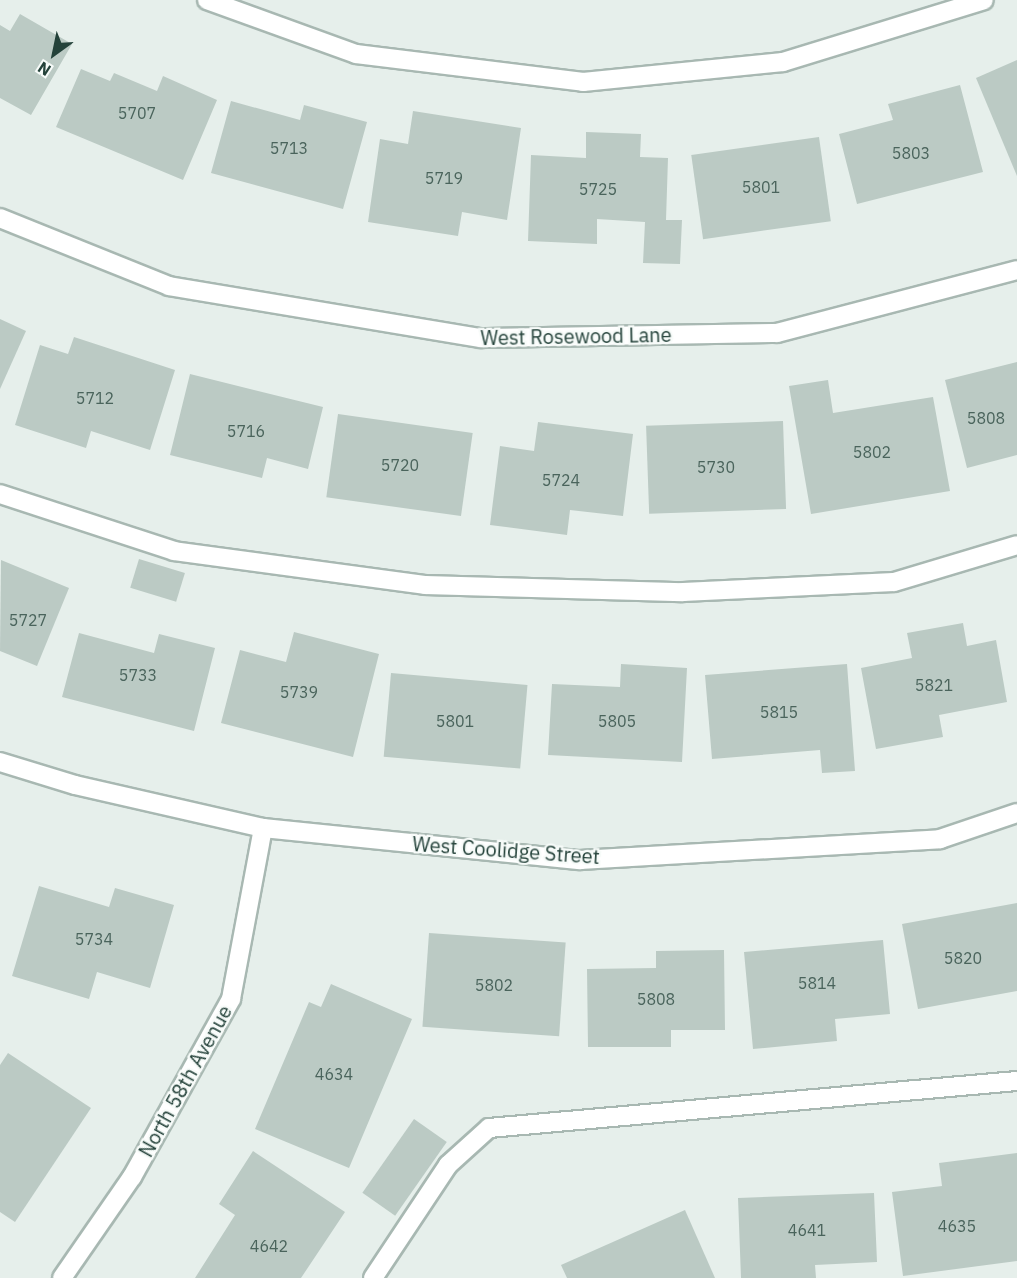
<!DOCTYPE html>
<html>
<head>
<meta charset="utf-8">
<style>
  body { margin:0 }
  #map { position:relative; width:1017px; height:1278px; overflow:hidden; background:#e6efeb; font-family:"IBM Plex Sans",sans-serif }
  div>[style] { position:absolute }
  .building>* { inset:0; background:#bbcac4; transform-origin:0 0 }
  .roads { filter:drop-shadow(2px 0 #a8b8b2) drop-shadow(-2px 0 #a8b8b2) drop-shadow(0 2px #a8b8b2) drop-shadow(0 -2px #a8b8b2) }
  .minor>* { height:18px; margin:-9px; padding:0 9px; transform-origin:9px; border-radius:9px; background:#fff }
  span { translate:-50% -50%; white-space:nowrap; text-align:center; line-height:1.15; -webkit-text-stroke:4.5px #f7fbf9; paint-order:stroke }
  .number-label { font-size:16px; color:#4a645c }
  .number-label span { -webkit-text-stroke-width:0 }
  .street-label { font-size:20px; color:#24423a }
  .north { position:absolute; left:24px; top:24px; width:60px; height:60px; -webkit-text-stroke:4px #f7fbf9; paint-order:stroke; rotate:213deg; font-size:16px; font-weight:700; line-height:24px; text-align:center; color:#24423a }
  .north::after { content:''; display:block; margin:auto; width:21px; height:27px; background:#24423a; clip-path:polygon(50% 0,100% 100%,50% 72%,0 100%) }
</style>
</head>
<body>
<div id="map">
  <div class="building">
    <i style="clip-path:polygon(20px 14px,72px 44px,31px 115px,0 98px,0 25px,10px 31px)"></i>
    <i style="clip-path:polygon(1017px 60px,1017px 176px,976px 78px)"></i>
    <i style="clip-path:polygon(81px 69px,110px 81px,114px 73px,157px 91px,163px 76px,217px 100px,183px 180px,56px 127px)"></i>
    <i style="clip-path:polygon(960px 85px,983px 172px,857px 204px,839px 134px,893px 120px,888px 104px)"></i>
    <i style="clip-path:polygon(231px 101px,300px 120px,304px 105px,367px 122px,343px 209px,211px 173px)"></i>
    <i style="clip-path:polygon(413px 111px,521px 128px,507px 220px,462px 212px,458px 236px,368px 222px,380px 139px,408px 144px)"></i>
    <i style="clip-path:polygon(586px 132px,641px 134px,640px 157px,668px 158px,666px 220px,682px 220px,680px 264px,643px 263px,645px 222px,597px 219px,597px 244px,528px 241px,531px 155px,586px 158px)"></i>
    <i style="left:819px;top:137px;width:85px;height:129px;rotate:82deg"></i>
    <i style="clip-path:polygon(0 319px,26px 331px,0 389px)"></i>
    <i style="clip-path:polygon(74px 337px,175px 370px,150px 450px,91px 431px,86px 448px,15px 425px,40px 345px,68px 354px)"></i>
    <i style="clip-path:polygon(1017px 362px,1017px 455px,967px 468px,945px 380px)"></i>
    <i style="clip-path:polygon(190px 374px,323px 407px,308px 469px,267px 458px,262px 478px,170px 455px)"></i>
    <i style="clip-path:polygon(828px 380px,833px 413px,933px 397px,950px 491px,811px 514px,789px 386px)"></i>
    <i style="left:338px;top:414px;width:136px;height:84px;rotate:8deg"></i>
    <i style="left:783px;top:421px;width:88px;height:137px;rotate:88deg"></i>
    <i style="clip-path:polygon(538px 422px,633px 434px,623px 516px,570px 510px,567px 535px,490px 525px,500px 446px,534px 451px)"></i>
    <i style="left:139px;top:559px;width:48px;height:30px;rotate:17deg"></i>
    <i style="clip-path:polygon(1px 560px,69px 588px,37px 666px,0 651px)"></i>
    <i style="clip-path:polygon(963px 623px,967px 646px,996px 640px,1007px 702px,939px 715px,943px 737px,876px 749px,861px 668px,912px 658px,907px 633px)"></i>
    <i style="clip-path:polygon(294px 632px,379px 654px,353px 757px,221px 723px,240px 650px,286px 662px)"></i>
    <i style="clip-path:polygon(79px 633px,154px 653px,159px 634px,215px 648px,194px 731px,62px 697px)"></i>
    <i style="clip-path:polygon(621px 664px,687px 668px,682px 762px,548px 755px,552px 684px,620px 687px)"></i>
    <i style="clip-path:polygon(847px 664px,855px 771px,822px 773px,820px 750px,712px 759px,705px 675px)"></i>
    <i style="left:391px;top:673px;width:137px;height:84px;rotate:5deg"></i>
    <i style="clip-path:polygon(39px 886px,109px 907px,115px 888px,174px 905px,150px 988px,97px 972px,89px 999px,12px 976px)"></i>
    <i style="clip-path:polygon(1017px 903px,1017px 991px,918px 1009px,902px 924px)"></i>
    <i style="left:429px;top:933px;width:137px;height:94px;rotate:4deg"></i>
    <i style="clip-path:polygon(883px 940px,890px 1014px,835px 1019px,837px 1041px,753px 1049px,744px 952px)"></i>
    <i style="clip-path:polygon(724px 950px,725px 1030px,671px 1030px,671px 1047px,588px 1047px,587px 969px,656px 968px,656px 951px)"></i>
    <i style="clip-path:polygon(331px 984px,412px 1019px,349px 1168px,255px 1129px,309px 1002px,321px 1007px)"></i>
    <i style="clip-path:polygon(8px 1053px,91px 1108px,15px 1222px,0 1212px,0 1065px)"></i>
    <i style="left:414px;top:1119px;width:40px;height:90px;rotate:35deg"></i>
    <i style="clip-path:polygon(253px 1151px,345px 1212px,301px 1278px,195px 1278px,235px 1215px,219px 1204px)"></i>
    <i style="clip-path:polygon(1017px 1153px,1017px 1261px,903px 1276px,892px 1192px,942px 1186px,939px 1163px)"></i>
    <i style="clip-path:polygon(874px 1193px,877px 1262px,815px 1265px,816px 1278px,741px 1278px,738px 1198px)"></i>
    <i style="clip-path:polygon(685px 1210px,715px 1278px,567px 1278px,561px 1265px)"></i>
  </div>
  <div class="roads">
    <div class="minor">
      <i style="left:207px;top:0;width:158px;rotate:19.9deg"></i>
      <i style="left:356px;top:54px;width:229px;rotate:7deg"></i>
      <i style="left:583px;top:82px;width:201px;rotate:-5.7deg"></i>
      <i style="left:783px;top:62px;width:210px;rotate:-17.1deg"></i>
      <i style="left:0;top:218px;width:182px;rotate:21.9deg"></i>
      <i style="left:169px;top:286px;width:316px;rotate:9.5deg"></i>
      <i style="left:481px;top:338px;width:296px;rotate:-1deg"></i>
      <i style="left:777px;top:333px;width:248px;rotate:-14.7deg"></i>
      <i style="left:0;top:494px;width:183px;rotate:18.1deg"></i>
      <i style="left:174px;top:551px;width:253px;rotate:7.7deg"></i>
      <i style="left:425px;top:585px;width:258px;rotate:1.6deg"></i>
      <i style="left:683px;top:592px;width:211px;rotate:-2.7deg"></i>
      <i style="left:894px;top:582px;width:128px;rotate:-16.7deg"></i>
      <i style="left:0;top:762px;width:78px;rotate:17deg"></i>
      <i style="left:75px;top:785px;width:193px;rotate:12.9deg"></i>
      <i style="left:263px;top:828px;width:319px;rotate:5.8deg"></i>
      <i style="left:580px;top:860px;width:361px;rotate:-3.3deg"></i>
      <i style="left:940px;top:839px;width:81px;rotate:-18.7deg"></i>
      <i style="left:62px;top:1278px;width:123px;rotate:-55.3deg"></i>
      <i style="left:132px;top:1177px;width:204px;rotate:-60.9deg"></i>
      <i style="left:231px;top:999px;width:174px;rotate:-79.4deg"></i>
      <i style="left:373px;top:1278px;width:136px;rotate:-56.4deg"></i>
      <i style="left:448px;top:1165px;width:55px;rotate:-42.1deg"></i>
      <i style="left:489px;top:1128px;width:530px;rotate:-5.09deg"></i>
    </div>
  </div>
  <div class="number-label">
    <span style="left:137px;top:113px">5707</span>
    <span style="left:289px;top:148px">5713</span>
    <span style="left:911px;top:153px">5803</span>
    <span style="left:444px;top:178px">5719</span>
    <span style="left:761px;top:187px">5801</span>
    <span style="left:598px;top:189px">5725</span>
    <span style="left:95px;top:398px">5712</span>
    <span style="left:986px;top:418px">5808</span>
    <span style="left:246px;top:431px">5716</span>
    <span style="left:872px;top:452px">5802</span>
    <span style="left:400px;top:465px">5720</span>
    <span style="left:716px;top:467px">5730</span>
    <span style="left:561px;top:480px">5724</span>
    <span style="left:28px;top:620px">5727</span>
    <span style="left:138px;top:675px">5733</span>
    <span style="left:934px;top:685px">5821</span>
    <span style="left:299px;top:692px">5739</span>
    <span style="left:779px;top:712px">5815</span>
    <span style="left:455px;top:721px">5801</span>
    <span style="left:617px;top:721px">5805</span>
    <span style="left:94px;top:939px">5734</span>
    <span style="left:963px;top:958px">5820</span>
    <span style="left:817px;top:983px">5814</span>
    <span style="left:494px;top:985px">5802</span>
    <span style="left:656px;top:999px">5808</span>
    <span style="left:334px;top:1074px">4634</span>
    <span style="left:957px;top:1226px">4635</span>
    <span style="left:807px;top:1230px">4641</span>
    <span style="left:269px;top:1246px">4642</span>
  </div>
  <div class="street-label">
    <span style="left:576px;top:336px;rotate:-1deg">West Rosewood Lane</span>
    <span style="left:506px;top:850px;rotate:4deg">West Coolidge Street</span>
    <span style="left:185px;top:1081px;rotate:-61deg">North 58th Avenue</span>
  </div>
  <div class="north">N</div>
</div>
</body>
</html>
